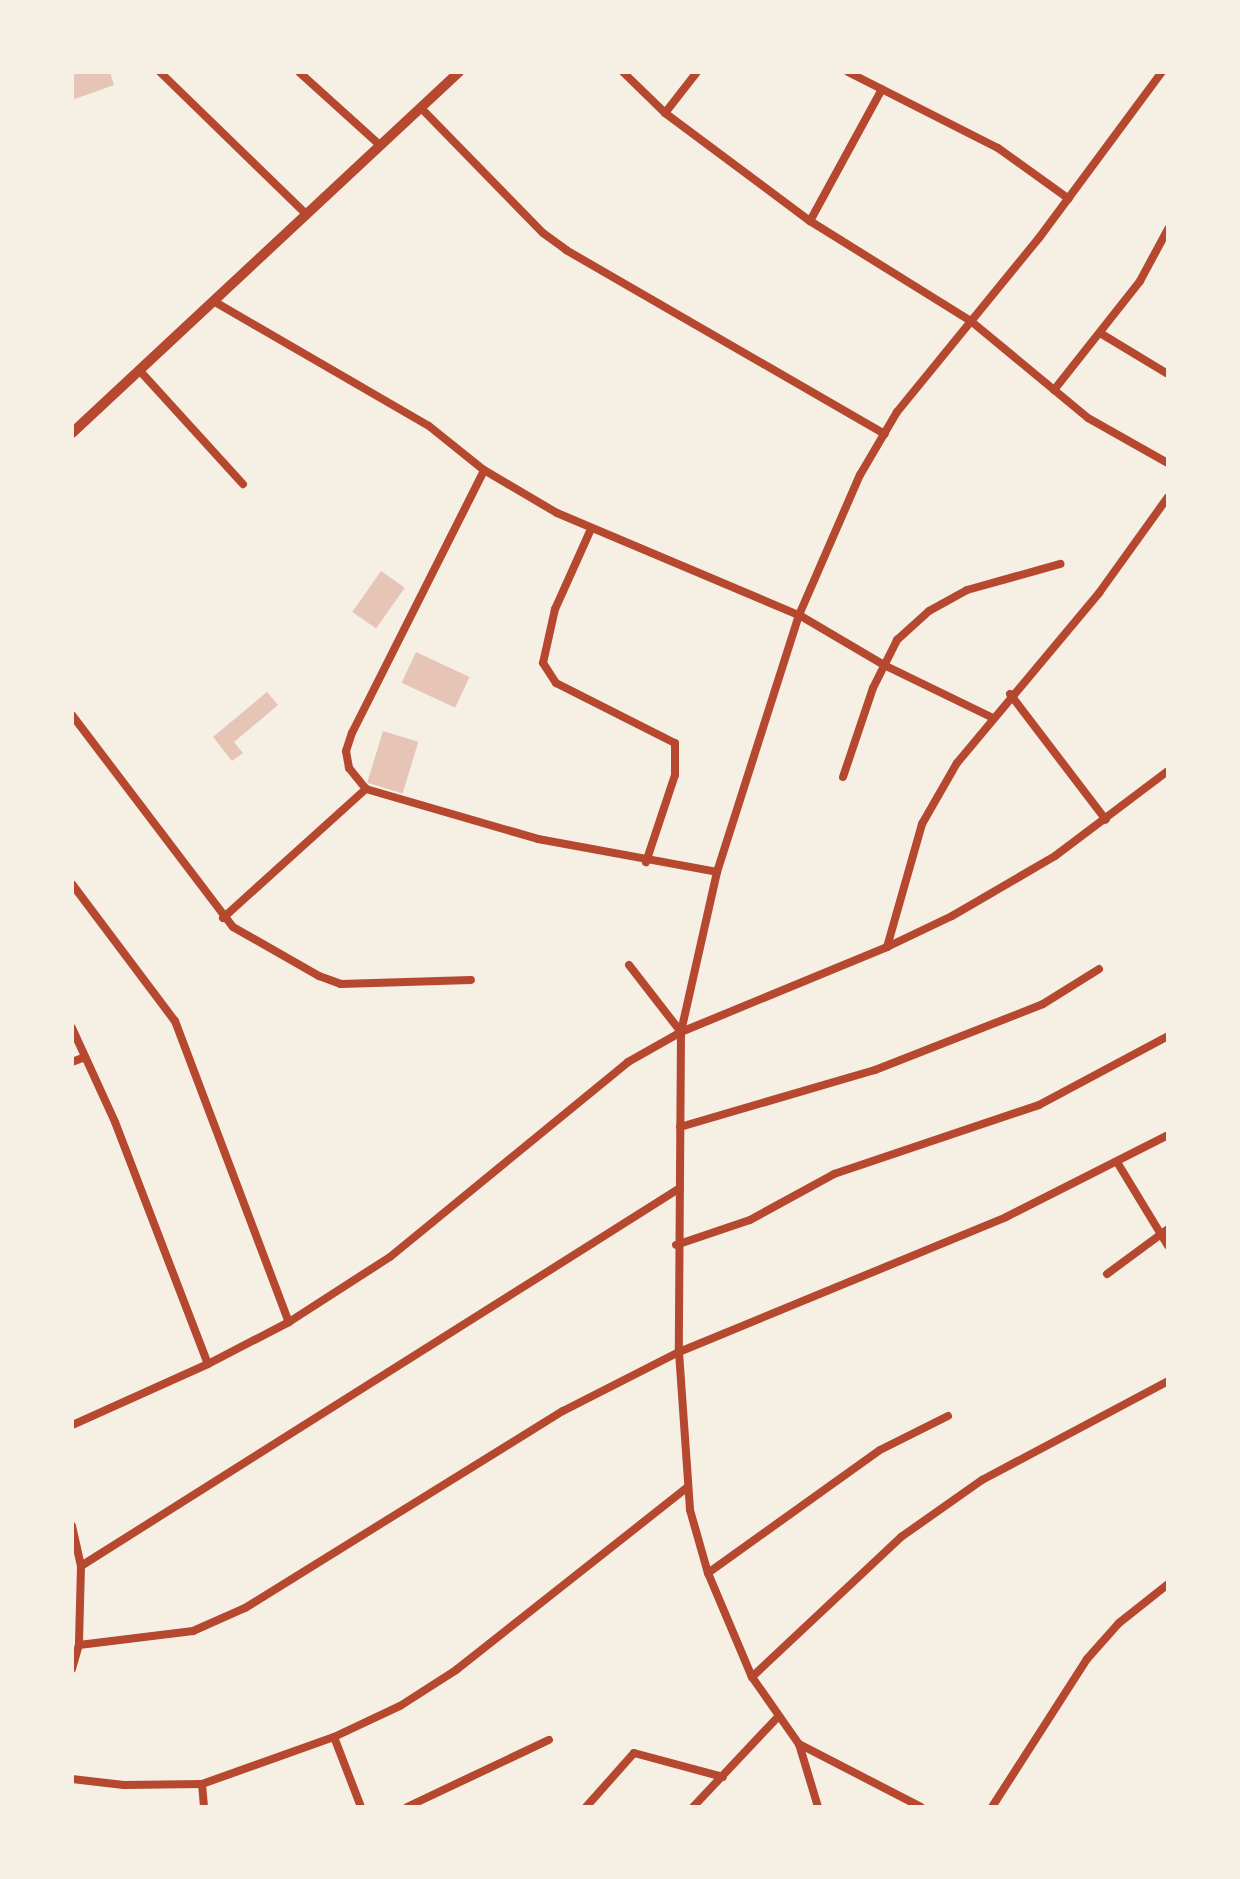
<!DOCTYPE html>
<html>
<head>
<meta charset="utf-8">
<style>
  body { margin:0 }
  #map { position:relative; width:1240px; height:1879px; overflow:hidden; background:#f6efe4; font-family:"Source Sans 3",sans-serif }
  div>[style] { position:absolute }
  .building>* { inset:0; background:#e6c5b7; transform-origin:0 0 }
  .minor>* { height:8px; margin:-4px; padding:0 4px; transform-origin:4px; border-radius:4px; background:#b5482f }
  .tertiary>* { height:10px; margin:-5px; padding:0 5px; transform-origin:5px; border-radius:5px; background:#b5482f }
  span { translate:-50% -50%; white-space:nowrap; text-align:center; line-height:1.15; -webkit-text-stroke:8px #f6efe4; paint-order:stroke }
  .frame { position:absolute; inset:0; border:74px solid #f6efe4; pointer-events:none }
</style>
</head>
<body>
<div id="map">
  <div class="building">
    <i style="clip-path:polygon(72px 72px,110px 72px,114px 85px,72px 100px)"></i>
    <i style="left:381px;top:571px;width:29px;height:50px;rotate:35deg"></i>
    <i style="left:416px;top:652px;width:59px;height:34px;rotate:25deg"></i>
    <i style="clip-path:polygon(267px 692px,278px 705px,234px 742px,243px 753px,232px 761px,213px 737px)"></i>
    <i style="left:383px;top:731px;width:37px;height:54px;rotate:17deg"></i>
  </div>
  <div class="minor">
    <i style="left:160px;top:72px;width:205px;rotate:44.2deg"></i>
    <i style="left:299px;top:72px;width:110px;rotate:42.1deg"></i>
    <i style="left:623px;top:72px;width:59px;rotate:44.3deg"></i>
    <i style="left:665px;top:113px;width:181px;rotate:36.7deg"></i>
    <i style="left:810px;top:221px;width:191px;rotate:31.9deg"></i>
    <i style="left:972px;top:322px;width:151px;rotate:39.6deg"></i>
    <i style="left:1088px;top:418px;width:92px;rotate:29.4deg"></i>
    <i style="left:848px;top:72px;width:168px;rotate:26.9deg"></i>
    <i style="left:998px;top:148px;width:87px;rotate:35.7deg"></i>
    <i style="left:421px;top:108px;width:175px;rotate:45.7deg"></i>
    <i style="left:543px;top:233px;width:29px;rotate:36deg"></i>
    <i style="left:566px;top:250px;width:368px;rotate:30deg"></i>
    <i style="left:665px;top:113px;width:52px;rotate:-52deg"></i>
    <i style="left:810px;top:221px;width:150px;rotate:-61.4deg"></i>
    <i style="left:215px;top:302px;width:247px;rotate:30.1deg"></i>
    <i style="left:429px;top:426px;width:70px;rotate:38.7deg"></i>
    <i style="left:484px;top:470px;width:85px;rotate:30.5deg"></i>
    <i style="left:557px;top:513px;width:263px;rotate:22.9deg"></i>
    <i style="left:799px;top:615px;width:270px;rotate:107.7deg"></i>
    <i style="left:717px;top:872px;width:164px;rotate:102.7deg"></i>
    <i style="left:681px;top:1032px;width:223px;rotate:-22.4deg"></i>
    <i style="left:887px;top:947px;width:128px;rotate:-74.1deg"></i>
    <i style="left:922px;top:824px;width:70px;rotate:-60.2deg"></i>
    <i style="left:957px;top:763px;width:222px;rotate:-50.1deg"></i>
    <i style="left:1099px;top:593px;width:118px;rotate:-54.3deg"></i>
    <i style="left:1100px;top:333px;width:79px;rotate:31.1deg"></i>
    <i style="left:140px;top:371px;width:153px;rotate:47.7deg"></i>
    <i style="left:1054px;top:390px;width:139px;rotate:-51.7deg"></i>
    <i style="left:1140px;top:281px;width:59px;rotate:-61.7deg"></i>
    <i style="left:591px;top:529px;width:88px;rotate:114.2deg"></i>
    <i style="left:555px;top:609px;width:55px;rotate:102.5deg"></i>
    <i style="left:543px;top:663px;width:24px;rotate:57deg"></i>
    <i style="left:556px;top:683px;width:133px;rotate:26.8deg"></i>
    <i style="left:675px;top:743px;width:32px;rotate:90deg"></i>
    <i style="left:675px;top:775px;width:92px;rotate:108.4deg"></i>
    <i style="left:1010px;top:694px;width:158px;rotate:52.7deg"></i>
    <i style="left:72px;top:715px;width:266px;rotate:52.8deg"></i>
    <i style="left:233px;top:927px;width:99px;rotate:29.7deg"></i>
    <i style="left:319px;top:976px;width:23px;rotate:20deg"></i>
    <i style="left:341px;top:984px;width:130px;rotate:-1.8deg"></i>
    <i style="left:991px;top:717px;width:119px;rotate:-154.1deg"></i>
    <i style="left:884px;top:665px;width:99px;rotate:-149.5deg"></i>
    <i style="left:799px;top:615px;width:153px;rotate:-66.5deg"></i>
    <i style="left:860px;top:475px;width:73px;rotate:-59.6deg"></i>
    <i style="left:897px;top:412px;width:225px;rotate:-50.8deg"></i>
    <i style="left:1039px;top:238px;width:207px;rotate:-53.5deg"></i>
    <i style="left:843px;top:777px;width:94px;rotate:-71.4deg"></i>
    <i style="left:873px;top:688px;width:54px;rotate:-63.4deg"></i>
    <i style="left:897px;top:640px;width:43px;rotate:-42.2deg"></i>
    <i style="left:929px;top:611px;width:43px;rotate:-28.9deg"></i>
    <i style="left:967px;top:590px;width:97px;rotate:-15.6deg"></i>
    <i style="left:366px;top:789px;width:27px;rotate:-129deg"></i>
    <i style="left:349px;top:768px;width:17px;rotate:-100deg"></i>
    <i style="left:346px;top:751px;width:19px;rotate:-72deg"></i>
    <i style="left:352px;top:733px;width:294px;rotate:-63.3deg"></i>
    <i style="left:72px;top:884px;width:171px;rotate:53.1deg"></i>
    <i style="left:175px;top:1021px;width:322px;rotate:69.3deg"></i>
    <i style="left:223px;top:918px;width:193px;rotate:-42.1deg"></i>
    <i style="left:366px;top:789px;width:179px;rotate:16.2deg"></i>
    <i style="left:538px;top:839px;width:182px;rotate:10.4deg"></i>
    <i style="left:887px;top:947px;width:72px;rotate:-25.5deg"></i>
    <i style="left:952px;top:916px;width:119px;rotate:-30.2deg"></i>
    <i style="left:1055px;top:856px;width:141px;rotate:-37deg"></i>
    <i style="left:629px;top:965px;width:85px;rotate:52.2deg"></i>
    <i style="left:681px;top:1032px;width:320px;rotate:90.4deg"></i>
    <i style="left:679px;top:1352px;width:158px;rotate:86deg"></i>
    <i style="left:690px;top:1510px;width:66px;rotate:74.1deg"></i>
    <i style="left:708px;top:1573px;width:113px;rotate:67.1deg"></i>
    <i style="left:752px;top:1677px;width:82px;rotate:55deg"></i>
    <i style="left:799px;top:1744px;width:137px;rotate:27.3deg"></i>
    <i style="left:72px;top:1028px;width:103px;rotate:65.4deg"></i>
    <i style="left:115px;top:1122px;width:259px;rotate:69deg"></i>
    <i style="left:208px;top:1364px;width:149px;rotate:155.8deg"></i>
    <i style="left:72px;top:1062px;width:14px;rotate:-21deg"></i>
    <i style="left:680px;top:1127px;width:203px;rotate:-16.3deg"></i>
    <i style="left:875px;top:1070px;width:180px;rotate:-21.4deg"></i>
    <i style="left:1043px;top:1004px;width:66px;rotate:-32deg"></i>
    <i style="left:1117px;top:1162px;width:98px;rotate:58.7deg"></i>
    <i style="left:676px;top:1245px;width:78px;rotate:-18.7deg"></i>
    <i style="left:750px;top:1220px;width:96px;rotate:-28.7deg"></i>
    <i style="left:834px;top:1174px;width:216px;rotate:-18.6deg"></i>
    <i style="left:1039px;top:1105px;width:146px;rotate:-28.1deg"></i>
    <i style="left:1107px;top:1274px;width:76px;rotate:-36.4deg"></i>
    <i style="left:208px;top:1364px;width:91px;rotate:-27.4deg"></i>
    <i style="left:289px;top:1322px;width:120px;rotate:-32.8deg"></i>
    <i style="left:390px;top:1257px;width:308px;rotate:-39.3deg"></i>
    <i style="left:628px;top:1062px;width:61px;rotate:-29.5deg"></i>
    <i style="left:72px;top:1526px;width:41px;rotate:77.3deg"></i>
    <i style="left:81px;top:1566px;width:79px;rotate:91.5deg"></i>
    <i style="left:81px;top:1566px;width:708px;rotate:-32.25deg"></i>
    <i style="left:708px;top:1573px;width:211px;rotate:-35.6deg"></i>
    <i style="left:880px;top:1450px;width:76px;rotate:-26.6deg"></i>
    <i style="left:72px;top:1669px;width:25px;rotate:-74deg"></i>
    <i style="left:79px;top:1645px;width:115px;rotate:-7deg"></i>
    <i style="left:193px;top:1631px;width:57px;rotate:-23.9deg"></i>
    <i style="left:245px;top:1608px;width:374px;rotate:-31.8deg"></i>
    <i style="left:563px;top:1411px;width:130px;rotate:-27deg"></i>
    <i style="left:679px;top:1352px;width:354px;rotate:-22.4deg"></i>
    <i style="left:1006px;top:1217px;width:182px;rotate:-26.8deg"></i>
    <i style="left:752px;top:1677px;width:204px;rotate:-43.2deg"></i>
    <i style="left:901px;top:1537px;width:99px;rotate:-35.1deg"></i>
    <i style="left:982px;top:1480px;width:211px;rotate:-28deg"></i>
    <i style="left:334px;top:1737px;width:75px;rotate:68.9deg"></i>
    <i style="left:799px;top:1744px;width:66px;rotate:73.2deg"></i>
    <i style="left:72px;top:1779px;width:52px;rotate:6.6deg"></i>
    <i style="left:124px;top:1785px;width:78px;rotate:-0.7deg"></i>
    <i style="left:202px;top:1784px;width:140px;rotate:-19.6deg"></i>
    <i style="left:334px;top:1737px;width:73px;rotate:-25.2deg"></i>
    <i style="left:400px;top:1706px;width:67px;rotate:-32.7deg"></i>
    <i style="left:456px;top:1670px;width:295px;rotate:-38.3deg"></i>
    <i style="left:202px;top:1784px;width:23px;rotate:85deg"></i>
    <i style="left:407px;top:1807px;width:157px;rotate:-25.3deg"></i>
    <i style="left:586px;top:1807px;width:72px;rotate:-48.4deg"></i>
    <i style="left:634px;top:1753px;width:92px;rotate:15.1deg"></i>
    <i style="left:693px;top:1807px;width:122px;rotate:-46.7deg"></i>
    <i style="left:992px;top:1807px;width:176px;rotate:-57.3deg"></i>
    <i style="left:1087px;top:1659px;width:48px;rotate:-48.4deg"></i>
    <i style="left:1119px;top:1623px;width:63px;rotate:-38.5deg"></i>
  </div>
  <div class="tertiary">
    <i style="left:72px;top:433px;width:529px;rotate:-43.01deg"></i>
  </div>
  <div class="frame"></div>
</div>
</body>
</html>
